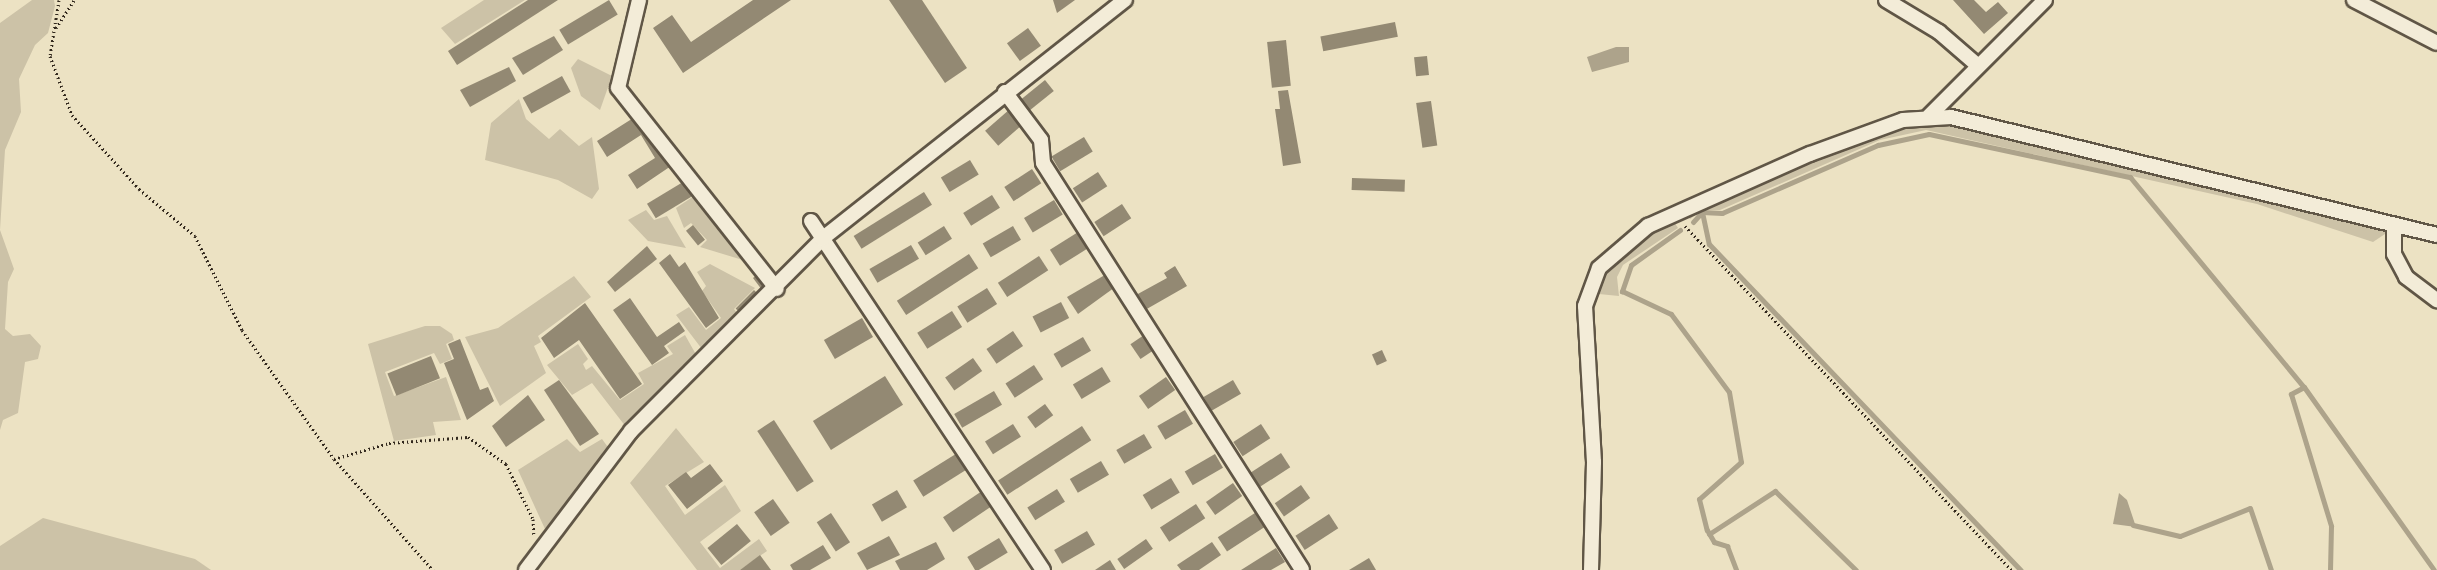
<!DOCTYPE html>
<html>
<head>
<meta charset="utf-8">
<style>
  body { margin:0 }
  #map { position:relative; width:2437px; height:570px; overflow:hidden; background:#ece2c3; font-family:Cardo,serif }
  div>[style] { position:absolute }
  .green>* { inset:0; background:#ccc2a7 }
  .water>* { inset:0; background:#ada38b }
  .stream>* { height:5px; margin:-2.5px; padding:0 2.5px; transform-origin:2.5px; border-radius:2.5px; background:#ada38b }
  .building>* { inset:0; background:#938973; transform-origin:0 0 }
  .path>* { height:3px; margin-top:-1.5px; transform-origin:0; background:repeating-linear-gradient(90deg,#32281d 0 1.5px,transparent 0 4.5px) }
  .roads { filter:drop-shadow(2px 0 #605646) drop-shadow(-2px 0 #605646) drop-shadow(0 2px #605646) drop-shadow(0 -2px #605646) }
  .minor>* { height:14px; margin:-7px; padding:0 7px; transform-origin:7px; border-radius:7px; background:#f3ecd8 }
  span { translate:-50% -50%; white-space:nowrap; text-align:center; line-height:1.15; -webkit-text-stroke:5px #f3ecd8; paint-order:stroke }
</style>
</head>
<body>
<div id="map">
  <div class="green">
    <i style="clip-path:polygon(32px 0,54px 0,55px 6px,48px 33px,35px 45px,19px 79px,21px 112px,5px 150px,0 230px,14px 269px,8px 282px,5px 329px,13px 336px,30px 334px,41px 346px,38px 359px,25px 362px,18px 413px,3px 420px,0 430px,0 23px)"></i>
    <i style="clip-path:polygon(484px 0,525px 0,455px 44px,441px 28px)"></i>
    <i style="clip-path:polygon(578px 59px,612px 76px,600px 110px,581px 96px,571px 68px)"></i>
    <i style="clip-path:polygon(519px 99px,526px 119px,549px 139px,560px 129px,579px 146px,592px 137px,599px 189px,592px 199px,558px 180px,485px 160px,491px 123px)"></i>
    <i style="clip-path:polygon(1930px 123px,2017px 138px,2388px 232px,2373px 242px,2257px 204px,1926px 130px,1880px 140px,1720px 210px,1702px 210px,1690px 219px,1686px 213px,1885px 131px)"></i>
    <i style="clip-path:polygon(697px 194px,746px 261px,700px 247px,707px 240px,691px 223px,684px 228px,676px 208px)"></i>
    <i style="clip-path:polygon(646px 210px,654px 220px,667px 216px,686px 248px,648px 241px,628px 220px)"></i>
    <i style="clip-path:polygon(1673px 220px,1678px 228px,1623px 265px,1617px 277px,1619px 296px,1599px 294px,1596px 287px,1604px 268px)"></i>
    <i style="clip-path:polygon(710px 264px,755px 288px,734px 309px,741px 318px,705px 353px,676px 315px,689px 307px,706px 330px,721px 318px,702px 291px,706px 286px,697px 272px)"></i>
    <i style="clip-path:polygon(574px 276px,591px 297px,538px 336px,541px 342px,534px 346px,546px 373px,500px 406px,465px 337px,498px 328px)"></i>
    <i style="clip-path:polygon(425px 326px,440px 326px,452px 334px,454px 340px,446px 344px,452px 359px,440px 364px,434px 353px,385px 372px,394px 396px,446px 377px,461px 420px,433px 422px,436px 435px,394px 441px,368px 344px)"></i>
    <i style="clip-path:polygon(685px 335px,698px 358px,626px 427px,592px 383px,572px 395px,547px 365px,578px 344px,588px 359px,583px 364px,586px 370px,592px 366px,620px 400px,644px 384px,638px 373px,673px 354px,667px 346px)"></i>
    <i style="clip-path:polygon(676px 428px,704px 462px,665px 486px,685px 515px,725px 485px,741px 511px,700px 542px,720px 568px,759px 539px,767px 551px,740px 570px,697px 570px,630px 483px)"></i>
    <i style="clip-path:polygon(567px 439px,580px 452px,602px 439px,610px 450px,545px 529px,518px 470px)"></i>
    <i style="clip-path:polygon(43px 518px,195px 559px,211px 570px,0 570px,0 546px)"></i>
  </div>
  <div class="water">
    <i style="clip-path:polygon(1616px 47px,1629px 47px,1629px 62px,1592px 72px,1587px 57px)"></i>
    <i style="clip-path:polygon(2119px 493px,2127px 500px,2136px 527px,2113px 524px)"></i>
  </div>
  <div class="stream">
    <i style="left:1702px;top:212px;width:20px;rotate:3deg"></i>
    <i style="left:1722px;top:213px;width:170px;rotate:-23.6deg"></i>
    <i style="left:1878px;top:145px;width:52px;rotate:-12.2deg"></i>
    <i style="left:1929px;top:134px;width:206px;rotate:12.1deg"></i>
    <i style="left:2130px;top:177px;width:273px;rotate:50.4deg"></i>
    <i style="left:2304px;top:387px;width:224px;rotate:54.6deg"></i>
    <i style="left:1702px;top:212px;width:33px;rotate:78deg"></i>
    <i style="left:1709px;top:244px;width:451px;rotate:46.3deg"></i>
    <i style="left:1693px;top:222px;width:13px;rotate:-48deg"></i>
    <i style="left:1680px;top:230px;width:60px;rotate:144.5deg"></i>
    <i style="left:1631px;top:265px;width:28px;rotate:109deg"></i>
    <i style="left:1622px;top:291px;width:54px;rotate:25.1deg"></i>
    <i style="left:1671px;top:314px;width:97px;rotate:53.4deg"></i>
    <i style="left:1729px;top:392px;width:71px;rotate:80.3deg"></i>
    <i style="left:1741px;top:462px;width:56px;rotate:138.6deg"></i>
    <i style="left:1699px;top:499px;width:32px;rotate:76deg"></i>
    <i style="left:1707px;top:530px;width:14px;rotate:60deg"></i>
    <i style="left:1714px;top:542px;width:14px;rotate:17deg"></i>
    <i style="left:1727px;top:546px;width:26px;rotate:69deg"></i>
    <i style="left:2304px;top:387px;width:15px;rotate:152deg"></i>
    <i style="left:2291px;top:394px;width:138px;rotate:73.1deg"></i>
    <i style="left:2331px;top:526px;width:44px;rotate:91.3deg"></i>
    <i style="left:2133px;top:525px;width:48px;rotate:13.2deg"></i>
    <i style="left:2180px;top:536px;width:75px;rotate:-21.8deg"></i>
    <i style="left:2250px;top:508px;width:65px;rotate:71.3deg"></i>
    <i style="left:1709px;top:534px;width:79px;rotate:-33.1deg"></i>
    <i style="left:1775px;top:491px;width:113px;rotate:44.3deg"></i>
  </div>
  <div class="building">
    <i style="clip-path:polygon(528px 0,558px 0,457px 65px,448px 51px)"></i>
    <i style="left:609px;top:0;width:17px;height:58px;rotate:59deg"></i>
    <i style="clip-path:polygon(753px 0,791px 0,683px 73px,653px 28px,672px 15px,691px 42px)"></i>
    <i style="clip-path:polygon(889px 0,922px 0,967px 68px,945px 83px)"></i>
    <i style="clip-path:polygon(1053px 0,1075px 0,1057px 13px)"></i>
    <i style="clip-path:polygon(1953px 0,1974px 0,1986px 12px,1998px 2px,2008px 13px,1984px 34px)"></i>
    <i style="left:1395px;top:22px;width:15px;height:76px;rotate:79deg"></i>
    <i style="left:1028px;top:28px;width:22px;height:26px;rotate:54deg"></i>
    <i style="clip-path:polygon(554px 36px,563px 50px,523px 75px,512px 58px)"></i>
    <i style="left:1286px;top:40px;width:46px;height:19px;rotate:84deg"></i>
    <i style="left:1427px;top:56px;width:19px;height:13px;rotate:84deg"></i>
    <i style="clip-path:polygon(509px 67px,516px 81px,470px 107px,460px 90px)"></i>
    <i style="left:562px;top:76px;width:18px;height:45px;rotate:61deg"></i>
    <i style="left:1045px;top:80px;width:14px;height:40px;rotate:51deg"></i>
    <i style="clip-path:polygon(1288px 90px,1301px 163px,1283px 166px,1275px 109px,1280px 109px,1278px 91px)"></i>
    <i style="left:1431px;top:101px;width:45px;height:15px;rotate:82deg"></i>
    <i style="left:1010px;top:109px;width:20px;height:33px;rotate:49deg"></i>
    <i style="clip-path:polygon(638px 115px,671px 166px,637px 189px,628px 175px,655px 158px,641px 135px,607px 157px,597px 141px)"></i>
    <i style="left:1084px;top:137px;width:17px;height:38px;rotate:59deg"></i>
    <i style="left:970px;top:160px;width:17px;height:34px;rotate:59deg"></i>
    <i style="left:1032px;top:169px;width:17px;height:33px;rotate:57deg"></i>
    <i style="left:1098px;top:172px;width:17px;height:30px;rotate:57deg"></i>
    <i style="left:1352px;top:178px;width:53px;height:12px;rotate:2deg"></i>
    <i style="left:683px;top:182px;width:17px;height:42px;rotate:59deg"></i>
    <i style="left:924px;top:192px;width:15px;height:83px;rotate:58deg"></i>
    <i style="left:992px;top:195px;width:15px;height:34px;rotate:58deg"></i>
    <i style="left:1054px;top:200px;width:17px;height:35px;rotate:59deg"></i>
    <i style="left:1122px;top:204px;width:17px;height:33px;rotate:57deg"></i>
    <i style="left:693px;top:225px;width:19px;height:9px;rotate:51deg"></i>
    <i style="left:944px;top:226px;width:15px;height:31px;rotate:58deg"></i>
    <i style="left:1013px;top:226px;width:16px;height:35px;rotate:60deg"></i>
    <i style="left:1083px;top:229px;width:19px;height:39px;rotate:58deg"></i>
    <i style="left:911px;top:245px;width:16px;height:48px;rotate:60deg"></i>
    <i style="clip-path:polygon(647px 246px,657px 259px,615px 292px,607px 282px)"></i>
    <i style="clip-path:polygon(670px 254px,679px 267px,685px 262px,719px 318px,706px 328px,659px 263px)"></i>
    <i style="left:969px;top:254px;width:17px;height:86px;rotate:57deg"></i>
    <i style="left:1039px;top:256px;width:17px;height:49px;rotate:57deg"></i>
    <i style="clip-path:polygon(1175px 266px,1187px 286px,1145px 310px,1136px 295px,1167px 278px,1164px 273px)"></i>
    <i style="left:761px;top:272px;width:15px;height:10px;rotate:53deg"></i>
    <i style="clip-path:polygon(1110px 272px,1118px 285px,1078px 314px,1067px 297px)"></i>
    <i style="left:987px;top:288px;width:19px;height:35px;rotate:58deg"></i>
    <i style="left:754px;top:290px;width:11px;height:26px;rotate:45deg"></i>
    <i style="clip-path:polygon(630px 298px,657px 337px,679px 322px,685px 331px,664px 346px,669px 353px,652px 365px,613px 310px)"></i>
    <i style="left:1061px;top:302px;width:18px;height:32px;rotate:63deg"></i>
    <i style="clip-path:polygon(585px 303px,642px 384px,620px 399px,579px 340px,554px 358px,541px 338px)"></i>
    <i style="left:952px;top:311px;width:19px;height:41px;rotate:58deg"></i>
    <i style="left:862px;top:318px;width:22px;height:44px;rotate:60deg"></i>
    <i style="left:1013px;top:331px;width:18px;height:32px;rotate:56deg"></i>
    <i style="left:1147px;top:333px;width:18px;height:20px;rotate:56deg"></i>
    <i style="left:1083px;top:337px;width:16px;height:34px;rotate:60deg"></i>
    <i style="clip-path:polygon(460px 339px,480px 390px,488px 387px,494px 401px,467px 420px,444px 363px,454px 359px,448px 344px)"></i>
    <i style="left:1382px;top:350px;width:12px;height:11px;rotate:66deg"></i>
    <i style="left:431px;top:356px;width:24px;height:47px;rotate:68deg"></i>
    <i style="left:973px;top:358px;width:16px;height:34px;rotate:55deg"></i>
    <i style="left:1034px;top:365px;width:17px;height:34px;rotate:57deg"></i>
    <i style="left:1102px;top:367px;width:17px;height:34px;rotate:59deg"></i>
    <i style="left:885px;top:376px;width:34px;height:85px;rotate:58deg"></i>
    <i style="left:1166px;top:377px;width:16px;height:33px;rotate:55deg"></i>
    <i style="clip-path:polygon(559px 380px,599px 434px,580px 446px,544px 390px)"></i>
    <i style="left:1233px;top:380px;width:16px;height:34px;rotate:60deg"></i>
    <i style="left:994px;top:391px;width:16px;height:46px;rotate:60deg"></i>
    <i style="clip-path:polygon(528px 395px,545px 420px,506px 447px,492px 426px)"></i>
    <i style="left:1045px;top:404px;width:14px;height:22px;rotate:54deg"></i>
    <i style="left:1185px;top:410px;width:16px;height:32px;rotate:60deg"></i>
    <i style="left:774px;top:420px;width:73px;height:20px;rotate:57deg"></i>
    <i style="left:1013px;top:424px;width:15px;height:33px;rotate:58deg"></i>
    <i style="left:1261px;top:424px;width:17px;height:33px;rotate:57deg"></i>
    <i style="left:1082px;top:426px;width:17px;height:100px;rotate:57deg"></i>
    <i style="left:1144px;top:434px;width:16px;height:32px;rotate:60deg"></i>
    <i style="left:959px;top:452px;width:19px;height:54px;rotate:58deg"></i>
    <i style="left:1281px;top:453px;width:17px;height:36px;rotate:57deg"></i>
    <i style="left:1215px;top:454px;width:16px;height:35px;rotate:60deg"></i>
    <i style="left:1101px;top:461px;width:16px;height:36px;rotate:60deg"></i>
    <i style="clip-path:polygon(710px 464px,723px 481px,687px 509px,668px 485px,686px 472px,691px 478px)"></i>
    <i style="left:1171px;top:478px;width:17px;height:33px;rotate:59deg"></i>
    <i style="left:1233px;top:483px;width:16px;height:33px;rotate:55deg"></i>
    <i style="left:1301px;top:485px;width:16px;height:32px;rotate:55deg"></i>
    <i style="left:1057px;top:489px;width:15px;height:35px;rotate:58deg"></i>
    <i style="left:897px;top:490px;width:20px;height:29px;rotate:60deg"></i>
    <i style="left:982px;top:491px;width:18px;height:47px;rotate:56deg"></i>
    <i style="left:773px;top:499px;width:29px;height:23px;rotate:55deg"></i>
    <i style="left:1196px;top:504px;width:17px;height:43px;rotate:57deg"></i>
    <i style="left:1258px;top:511px;width:17px;height:48px;rotate:57deg"></i>
    <i style="left:831px;top:513px;width:35px;height:17px;rotate:57deg"></i>
    <i style="left:1329px;top:514px;width:17px;height:40px;rotate:57deg"></i>
    <i style="left:737px;top:524px;width:22px;height:38px;rotate:51deg"></i>
    <i style="left:1087px;top:531px;width:16px;height:38px;rotate:60deg"></i>
    <i style="clip-path:polygon(889px 536px,900px 555px,867px 570px,857px 553px)"></i>
    <i style="left:999px;top:538px;width:17px;height:37px;rotate:59deg"></i>
    <i style="left:1146px;top:539px;width:12px;height:35px;rotate:55deg"></i>
    <i style="clip-path:polygon(936px 542px,945px 559px,927px 570px,900px 570px,895px 561px)"></i>
    <i style="clip-path:polygon(1212px 542px,1221px 555px,1199px 570px,1181px 570px,1177px 565px)"></i>
    <i style="clip-path:polygon(823px 545px,831px 558px,810px 570px,793px 570px,790px 565px)"></i>
    <i style="clip-path:polygon(1276px 548px,1285px 562px,1271px 570px,1241px 570px)"></i>
    <i style="clip-path:polygon(760px 555px,771px 570px,740px 570px)"></i>
    <i style="clip-path:polygon(1369px 558px,1376px 570px,1349px 570px)"></i>
    <i style="clip-path:polygon(1110px 560px,1116px 570px,1095px 570px)"></i>
  </div>
  <div class="path">
    <i style="left:59px;top:0;width:57px;rotate:99.1deg"></i>
    <i style="left:50px;top:56px;width:63px;rotate:69.6deg"></i>
    <i style="left:72px;top:115px;width:100px;rotate:47.8deg"></i>
    <i style="left:139px;top:189px;width:73px;rotate:40deg"></i>
    <i style="left:195px;top:236px;width:105px;rotate:63.4deg"></i>
    <i style="left:242px;top:330px;width:158px;rotate:54.5deg"></i>
    <i style="left:334px;top:459px;width:149px;rotate:48.3deg"></i>
    <i style="left:56px;top:28px;width:33px;rotate:-57deg"></i>
    <i style="left:1685px;top:226px;width:475px;rotate:46.5deg"></i>
    <i style="left:334px;top:459px;width:57px;rotate:-16.2deg"></i>
    <i style="left:389px;top:443px;width:79px;rotate:-4.3deg"></i>
    <i style="left:468px;top:437px;width:47px;rotate:35.4deg"></i>
    <i style="left:506px;top:464px;width:61px;rotate:63.9deg"></i>
    <i style="left:533px;top:519px;width:17px;rotate:87deg"></i>
  </div>
  <div class="roads">
    <div class="minor">
      <i style="left:639px;top:0;width:90px;rotate:103.4deg"></i>
      <i style="left:618px;top:88px;width:256px;rotate:51.7deg"></i>
      <i style="left:1886px;top:0;width:62px;rotate:31.1deg"></i>
      <i style="left:1939px;top:32px;width:49px;rotate:40.9deg"></i>
      <i style="left:2354px;top:0;width:93px;rotate:27.4deg"></i>
      <i style="left:1005px;top:92px;width:60px;rotate:53.1deg"></i>
      <i style="left:1041px;top:140px;width:23px;rotate:85deg"></i>
      <i style="left:1043px;top:163px;width:482px;rotate:57.5deg"></i>
      <i style="left:1929px;top:116px;width:164px;rotate:-45deg"></i>
      <i style="left:811px;top:221px;width:419px;rotate:56.4deg"></i>
      <i style="left:2394px;top:226px;width:28px;rotate:90deg"></i>
      <i style="left:2394px;top:254px;width:26px;rotate:62deg"></i>
      <i style="left:2406px;top:277px;width:39px;rotate:37deg"></i>
      <i style="left:526px;top:570px;width:174px;rotate:-52.9deg"></i>
      <i style="left:631px;top:431px;width:271px;rotate:-45.1deg"></i>
      <i style="left:822px;top:239px;width:386px;rotate:-38.3deg"></i>
      <i style="left:1591px;top:570px;width:108px;rotate:-88.4deg"></i>
      <i style="left:1594px;top:462px;width:156px;rotate:-93.3deg"></i>
      <i style="left:1585px;top:306px;width:40px;rotate:-69.8deg"></i>
      <i style="left:1599px;top:268px;width:65px;rotate:-40.6deg"></i>
      <i style="left:1648px;top:226px;width:177px;rotate:-24deg"></i>
      <i style="left:1810px;top:154px;width:99px;rotate:-20.1deg"></i>
      <i style="left:1903px;top:120px;width:48px;rotate:-3.6deg"></i>
      <i style="left:1951px;top:117px;width:500px;rotate:13.65deg"></i>
    </div>
  </div>
</div>
</body>
</html>
